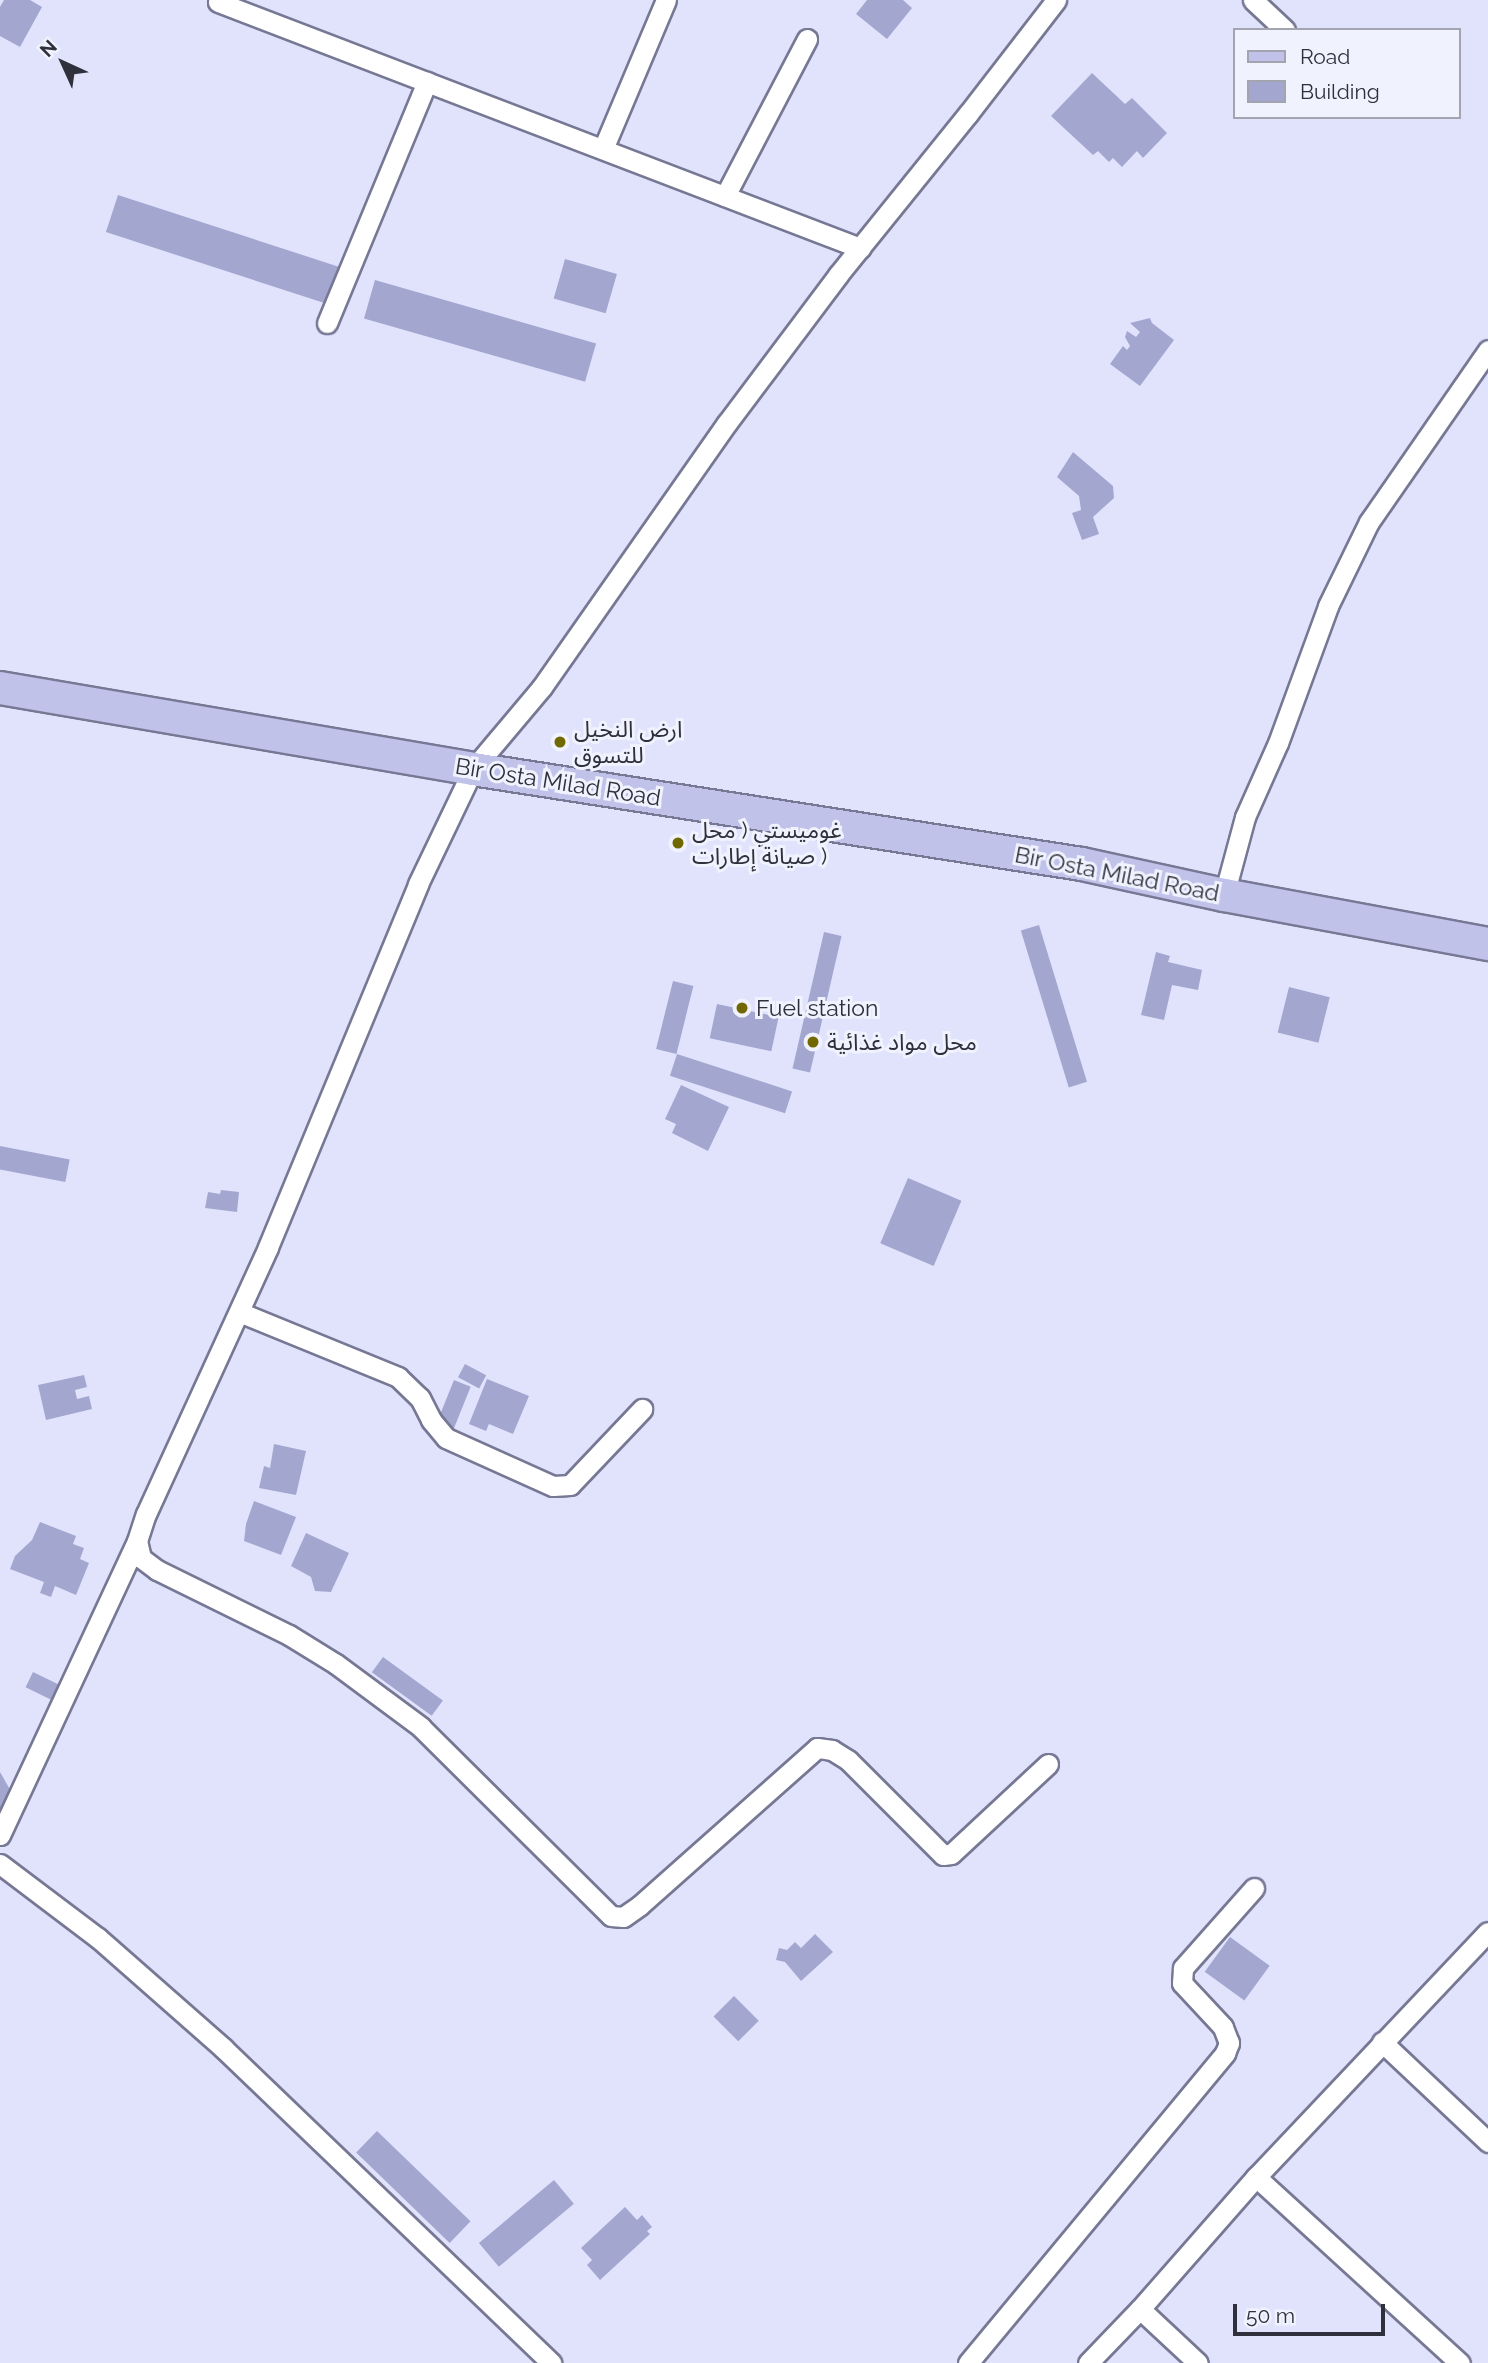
<!DOCTYPE html>
<html>
<head>
<meta charset="utf-8">
<style>
  body { margin:0 }
  #map { position:relative; width:1488px; height:2363px; overflow:hidden; background:#e1e3fd; font-family:Raleway,"Noto Sans Arabic",sans-serif }
  div>[style] { position:absolute }
  .building>* { inset:0; background:#a3a7cf; transform-origin:0 0 }
  .roads { filter:drop-shadow(2px 0 #767894) drop-shadow(-2px 0 #767894) drop-shadow(0 2px #767894) drop-shadow(0 -2px #767894) }
  .minor>* { height:19px; margin:-9.5px; padding:0 9.5px; transform-origin:9.5px; border-radius:9.5px; background:#fff }
  .primary>* { height:32px; margin:-16px; padding:0 16px; transform-origin:16px; border-radius:16px; background:#c0c2ea }
  .dots>* { width:19px; height:19px; translate:-50% -50%; box-sizing:border-box; border:4px solid #f0f2fe; border-radius:50% }
  span { translate:-50% -50%; white-space:nowrap; text-align:center; line-height:1.15; -webkit-text-stroke:6px #f0f2fe; paint-order:stroke }
  .poi-label { font-size:23px; color:#2f303c }
  .left { translate:0 -50%; text-align:left }
  .street-label { font-size:23px; color:#2f303c }
  .legend { position:absolute; left:1233px; top:28px; width:228px; height:91px; box-sizing:border-box; background:#f0f2fe; border:2px solid #a3a4b0; margin:0; padding:9px 12px; list-style:none; font-size:21px; color:#2f303c }
  .legend li { display:flex; align-items:center; gap:14px; height:35px }
  .legend b { width:35px; border:2px solid #a3a4b0 }
  .north { position:absolute; left:28px; top:28px; width:70px; height:70px; -webkit-text-stroke:5px #f0f2fe; paint-order:stroke; rotate:315deg; font-size:19px; font-weight:700; line-height:28px; text-align:center; color:#2f303c }
  .north::after { content:''; display:block; margin:auto; width:24px; height:32px; background:#2f303c; clip-path:polygon(50% 0,100% 100%,50% 72%,0 100%) }
  .scale { position:absolute; left:1233px; top:2304px; width:152px; height:32px; box-sizing:border-box; border:4px solid #2f303c; border-top:0; padding-left:9px; font-size:21px; line-height:24px; white-space:nowrap; color:#2f303c; -webkit-text-stroke:5px #f0f2fe; paint-order:stroke }
</style>
</head>
<body>
<div id="map">
  <div class="building">
    <i style="clip-path:polygon(4px 0,30px 0,42px 7px,20px 47px,0 36px,0 7px)"></i>
    <i style="clip-path:polygon(867px 0,903px 0,912px 8px,887px 39px,856px 14px)"></i>
    <i style="clip-path:polygon(1092px 73px,1125px 104px,1132px 98px,1167px 133px,1143px 158px,1137px 151px,1122px 167px,1113px 158px,1109px 162px,1098px 151px,1093px 155px,1051px 116px)"></i>
    <i style="left:118px;top:195px;width:232px;height:39px;rotate:18deg"></i>
    <i style="left:565px;top:259px;width:54px;height:41px;rotate:16deg"></i>
    <i style="left:375px;top:280px;width:230px;height:40px;rotate:16deg"></i>
    <i style="clip-path:polygon(1150px 318px,1152px 323px,1174px 340px,1140px 386px,1110px 364px,1123px 346px,1127px 350px,1130px 346px,1125px 337px,1127px 331px,1136px 337px,1140px 332px,1130px 323px)"></i>
    <i style="clip-path:polygon(1073px 452px,1113px 486px,1114px 498px,1093px 517px,1099px 534px,1082px 540px,1072px 513px,1081px 510px,1079px 496px,1057px 477px)"></i>
    <i style="left:1039px;top:925px;width:164px;height:19px;rotate:73deg"></i>
    <i style="left:824px;top:932px;width:18px;height:140px;rotate:13deg"></i>
    <i style="clip-path:polygon(1156px 952px,1170px 956px,1168px 962px,1202px 970px,1198px 990px,1172px 985px,1164px 1020px,1141px 1015px)"></i>
    <i style="left:673px;top:981px;width:21px;height:70px;rotate:14deg"></i>
    <i style="left:1289px;top:987px;width:42px;height:47px;rotate:14deg"></i>
    <i style="left:717px;top:1004px;width:63px;height:35px;rotate:12deg"></i>
    <i style="left:677px;top:1054px;width:121px;height:23px;rotate:18deg"></i>
    <i style="clip-path:polygon(681px 1085px,729px 1107px,708px 1151px,672px 1133px,676px 1124px,665px 1119px)"></i>
    <i style="left:0;top:1146px;width:71px;height:23px;rotate:11deg"></i>
    <i style="left:908px;top:1178px;width:58px;height:71px;rotate:23deg"></i>
    <i style="clip-path:polygon(221px 1190px,239px 1192px,237px 1212px,205px 1208px,208px 1192px,220px 1194px)"></i>
    <i style="left:465px;top:1364px;width:24px;height:15px;rotate:28deg"></i>
    <i style="clip-path:polygon(84px 1375px,87px 1387px,75px 1390px,77px 1399px,89px 1396px,92px 1409px,46px 1420px,38px 1385px)"></i>
    <i style="clip-path:polygon(487px 1379px,529px 1396px,513px 1434px,489px 1424px,486px 1431px,469px 1424px)"></i>
    <i style="left:454px;top:1380px;width:18px;height:45px;rotate:22deg"></i>
    <i style="clip-path:polygon(274px 1444px,306px 1451px,296px 1495px,259px 1488px,264px 1466px,270px 1468px)"></i>
    <i style="clip-path:polygon(254px 1501px,296px 1517px,281px 1555px,244px 1541px,246px 1524px)"></i>
    <i style="clip-path:polygon(40px 1522px,76px 1536px,73px 1544px,84px 1548px,80px 1559px,89px 1563px,76px 1595px,55px 1586px,51px 1597px,40px 1593px,44px 1582px,10px 1569px,15px 1556px,32px 1540px)"></i>
    <i style="clip-path:polygon(306px 1533px,349px 1553px,331px 1592px,315px 1591px,311px 1577px,291px 1566px)"></i>
    <i style="left:383px;top:1657px;width:74px;height:19px;rotate:36deg"></i>
    <i style="left:33px;top:1672px;width:32px;height:17px;rotate:26deg"></i>
    <i style="clip-path:polygon(0 1772px,16px 1800px,0 1812px)"></i>
    <i style="clip-path:polygon(815px 1934px,833px 1952px,801px 1981px,785px 1962px,776px 1960px,779px 1948px,787px 1950px,795px 1942px,801px 1948px)"></i>
    <i style="left:1230px;top:1937px;width:49px;height:43px;rotate:36deg"></i>
    <i style="left:734px;top:1996px;width:35px;height:29px;rotate:45deg"></i>
    <i style="left:377px;top:2131px;width:130px;height:30px;rotate:44deg"></i>
    <i style="left:554px;top:2180px;width:31px;height:98px;rotate:50deg"></i>
    <i style="clip-path:polygon(625px 2207px,637px 2220px,642px 2215px,652px 2227px,647px 2231px,650px 2234px,600px 2280px,587px 2265px,592px 2260px,581px 2248px)"></i>
  </div>
  <div class="roads">
    <div class="minor">
      <i style="left:1253px;top:0;width:44px;rotate:43.2deg"></i>
      <i style="left:218px;top:2px;width:688px;rotate:20.97deg"></i>
      <i style="left:603px;top:149px;width:162px;rotate:-67.1deg"></i>
      <i style="left:725px;top:196px;width:177px;rotate:-62.4deg"></i>
      <i style="left:327px;top:323px;width:261px;rotate:-67.5deg"></i>
      <i style="left:1224px;top:895px;width:81px;rotate:-74.9deg"></i>
      <i style="left:1245px;top:817px;width:81px;rotate:-66deg"></i>
      <i style="left:1278px;top:743px;width:146px;rotate:-69.9deg"></i>
      <i style="left:1328px;top:606px;width:93px;rotate:-64deg"></i>
      <i style="left:1369px;top:522px;width:209px;rotate:-55.3deg"></i>
      <i style="left:239px;top:1312px;width:172px;rotate:22.2deg"></i>
      <i style="left:398px;top:1377px;width:30px;rotate:44deg"></i>
      <i style="left:420px;top:1398px;width:25px;rotate:63deg"></i>
      <i style="left:431px;top:1420px;width:23px;rotate:50deg"></i>
      <i style="left:446px;top:1438px;width:117px;rotate:24.2deg"></i>
      <i style="left:553px;top:1486px;width:17px;rotate:-3deg"></i>
      <i style="left:570px;top:1485px;width:105px;rotate:-46.5deg"></i>
      <i style="left:1048px;top:1764px;width:132px;rotate:137.1deg"></i>
      <i style="left:951px;top:1854px;width:8px;rotate:173deg"></i>
      <i style="left:943px;top:1855px;width:134px;rotate:-135deg"></i>
      <i style="left:848px;top:1760px;width:19px;rotate:-148deg"></i>
      <i style="left:832px;top:1750px;width:15px;rotate:-172deg"></i>
      <i style="left:817px;top:1748px;width:238px;rotate:138.4deg"></i>
      <i style="left:639px;top:1906px;width:19px;rotate:145deg"></i>
      <i style="left:623px;top:1917px;width:12px;rotate:-175deg"></i>
      <i style="left:611px;top:1916px;width:268px;rotate:-135.2deg"></i>
      <i style="left:421px;top:1727px;width:106px;rotate:-143.5deg"></i>
      <i style="left:336px;top:1664px;width:55px;rotate:-148.3deg"></i>
      <i style="left:289px;top:1635px;width:147px;rotate:-153.8deg"></i>
      <i style="left:157px;top:1570px;width:20px;rotate:-143deg"></i>
      <i style="left:141px;top:1558px;width:17px;rotate:-103deg"></i>
      <i style="left:137px;top:1541px;width:28px;rotate:-72deg"></i>
      <i style="left:146px;top:1514px;width:294px;rotate:-65.4deg"></i>
      <i style="left:268px;top:1247px;width:393px;rotate:-67.5deg"></i>
      <i style="left:418px;top:884px;width:127px;rotate:-64.4deg"></i>
      <i style="left:473px;top:769px;width:107px;rotate:-49.9deg"></i>
      <i style="left:542px;top:687px;width:322px;rotate:-55deg"></i>
      <i style="left:727px;top:423px;width:185px;rotate:-53.1deg"></i>
      <i style="left:838px;top:275px;width:207px;rotate:-51.1deg"></i>
      <i style="left:968px;top:114px;width:144px;rotate:-52.3deg"></i>
      <i style="left:0;top:1835px;width:324px;rotate:-65deg"></i>
      <i style="left:0;top:1864px;width:123px;rotate:37.1deg"></i>
      <i style="left:98px;top:1938px;width:167px;rotate:41.3deg"></i>
      <i style="left:223px;top:2048px;width:455px;rotate:43.8deg"></i>
      <i style="left:1382px;top:2042px;width:146px;rotate:43.3deg"></i>
      <i style="left:1256px;top:2177px;width:276px;rotate:42.4deg"></i>
      <i style="left:1140px;top:2309px;width:79px;rotate:43deg"></i>
      <i style="left:968px;top:2363px;width:403px;rotate:-50.3deg"></i>
      <i style="left:1225px;top:2053px;width:11px;rotate:-68deg"></i>
      <i style="left:1229px;top:2043px;width:17px;rotate:-111deg"></i>
      <i style="left:1223px;top:2027px;width:60px;rotate:-133deg"></i>
      <i style="left:1182px;top:1983px;width:15px;rotate:-86deg"></i>
      <i style="left:1183px;top:1968px;width:107px;rotate:-48.4deg"></i>
      <i style="left:1088px;top:2363px;width:75px;rotate:-46.1deg"></i>
      <i style="left:1140px;top:2309px;width:176px;rotate:-48.7deg"></i>
      <i style="left:1256px;top:2177px;width:337px;rotate:-46.6deg"></i>
    </div>
    <div class="primary">
      <i style="left:0;top:688px;width:480px;rotate:9.7deg"></i>
      <i style="left:473px;top:769px;width:616px;rotate:8.87deg"></i>
      <i style="left:1082px;top:864px;width:145px;rotate:12.3deg"></i>
      <i style="left:1224px;top:895px;width:269px;rotate:10.5deg"></i>
    </div>
  </div>
  <div class="dots">
    <i style="left:560px;top:742px;background:#716800"></i>
    <i style="left:678px;top:843px;background:#716800"></i>
    <i style="left:742px;top:1008px;background:#716800"></i>
    <i style="left:813px;top:1042px;background:#716800"></i>
  </div>
  <div class="poi-label">
    <span class="left" style="left:574px;top:742px">ارض النخيل<br>للتسوق</span>
    <span class="left" style="left:692px;top:843px">غوميستي ( محل<br>صيانة إطارات )</span>
    <span class="left" style="left:756px;top:1008px">Fuel station</span>
    <span class="left" style="left:827px;top:1042px">محل مواد غذائية</span>
  </div>
  <div class="street-label">
    <span style="left:558px;top:782px;rotate:9deg">Bir Osta Milad Road</span>
    <span style="left:1117px;top:874px;rotate:11deg">Bir Osta Milad Road</span>
  </div>
  <ul class="legend">
  <li><b style="height:9px;background:#c0c2ea"></b>Road</li>
  <li><b style="height:19px;background:#a3a7cf"></b>Building</li>
  </ul>
  <div class="north">N</div>
  <div class="scale">50 m</div>
</div>
</body>
</html>
